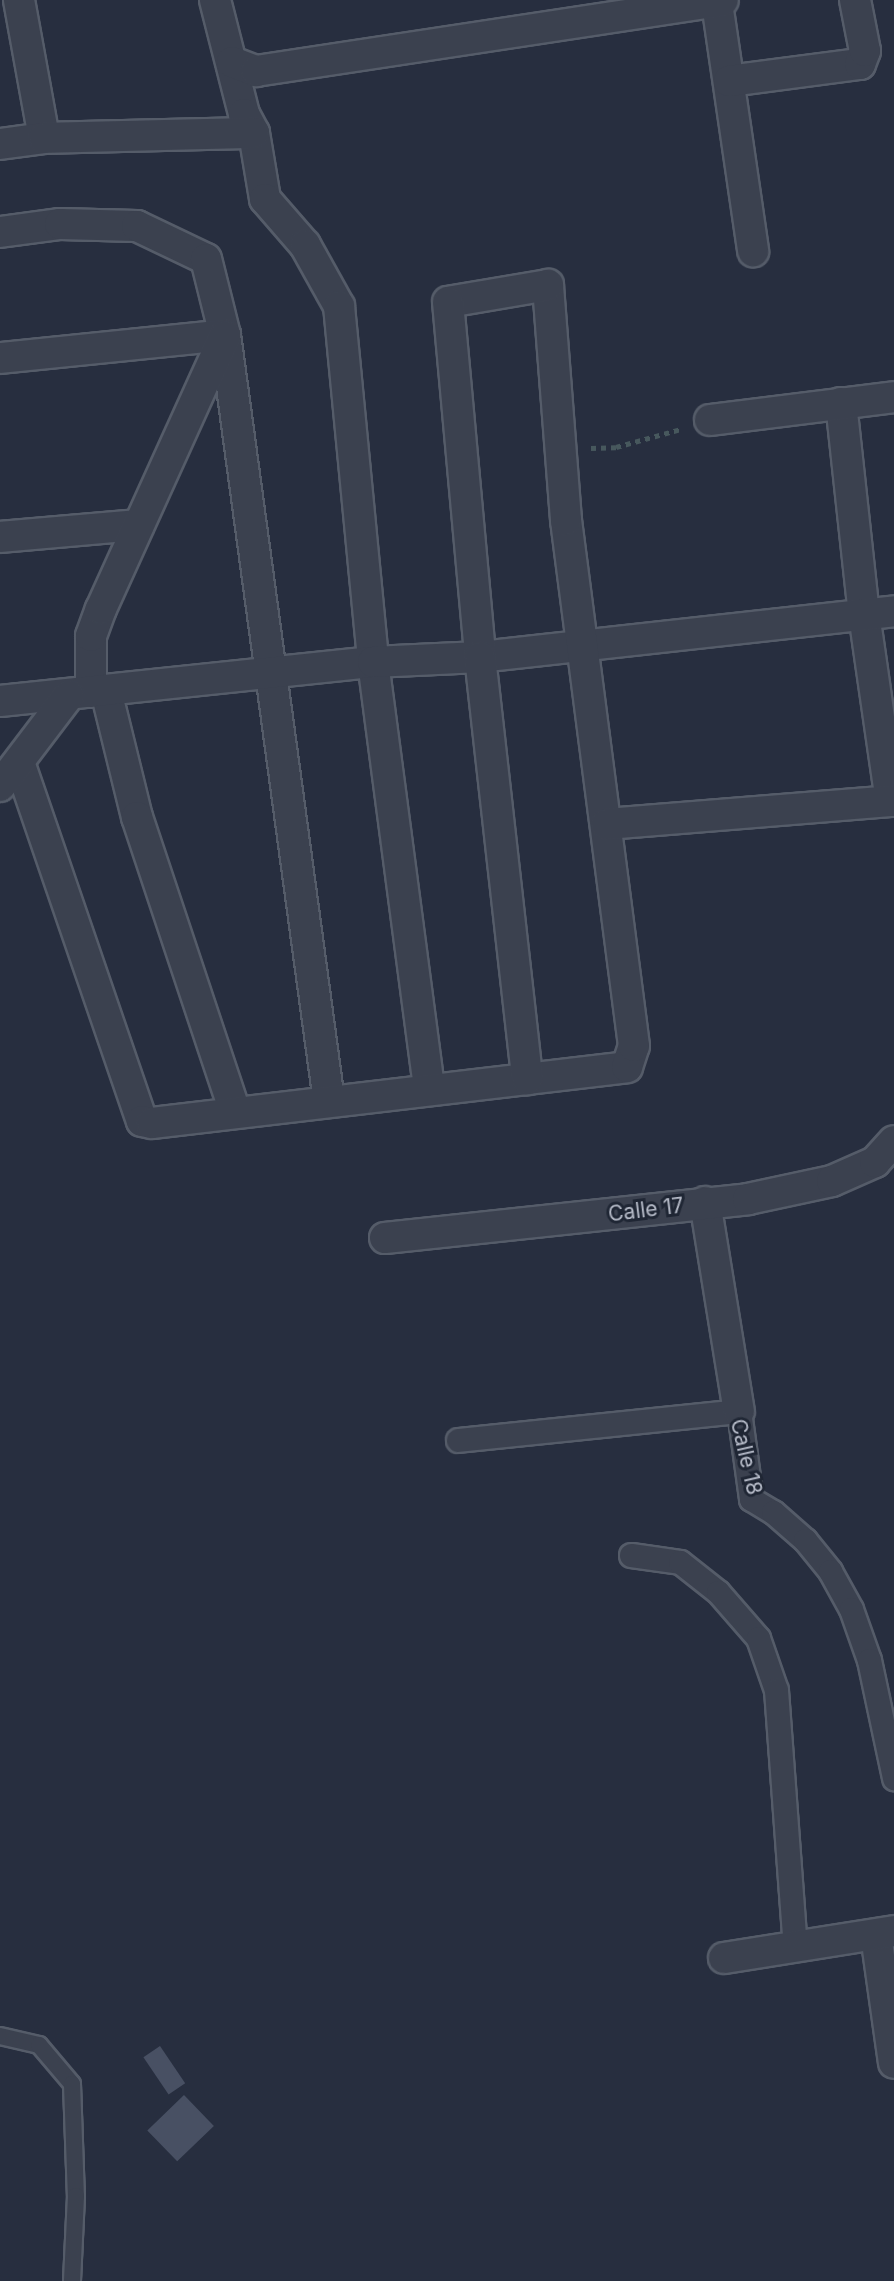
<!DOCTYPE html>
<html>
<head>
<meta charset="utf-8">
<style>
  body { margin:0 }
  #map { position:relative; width:894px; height:2281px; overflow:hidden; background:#272e3f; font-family:Inter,sans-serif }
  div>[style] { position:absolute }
  .building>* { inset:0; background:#485063; transform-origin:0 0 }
  .path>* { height:4.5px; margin-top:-2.25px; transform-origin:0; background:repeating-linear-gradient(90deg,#47585d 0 5px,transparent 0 10px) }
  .roads { filter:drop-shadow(2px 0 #555c69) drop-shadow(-2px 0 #555c69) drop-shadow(0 2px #555c69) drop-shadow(0 -2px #555c69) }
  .service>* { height:16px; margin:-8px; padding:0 8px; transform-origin:8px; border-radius:8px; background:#3b414f }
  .pedestrian>* { height:23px; margin:-11.5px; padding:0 11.5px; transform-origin:11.5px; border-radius:11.5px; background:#3b414f }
  .minor>* { height:30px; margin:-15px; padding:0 15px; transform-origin:15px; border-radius:15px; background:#3b414f }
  span { translate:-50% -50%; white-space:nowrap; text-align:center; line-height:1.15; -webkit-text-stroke:6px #1f2634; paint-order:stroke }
  .street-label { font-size:21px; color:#b7bcc9 }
</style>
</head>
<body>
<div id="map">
  <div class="building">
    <i style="left:160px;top:2046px;width:45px;height:20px;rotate:56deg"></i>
    <i style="left:184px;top:2095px;width:43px;height:51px;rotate:46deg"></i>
  </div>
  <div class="path">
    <i style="left:591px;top:448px;width:25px;rotate:-2deg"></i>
    <i style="left:616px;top:447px;width:67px;rotate:-15.5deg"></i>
  </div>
  <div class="roads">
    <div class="service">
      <i style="left:0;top:2036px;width:40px;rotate:13deg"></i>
      <i style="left:39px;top:2045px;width:51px;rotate:49.8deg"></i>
      <i style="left:72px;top:2084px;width:112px;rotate:88deg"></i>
      <i style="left:76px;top:2196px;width:85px;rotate:92.7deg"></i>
    </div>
    <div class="pedestrian">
      <i style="left:458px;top:1440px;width:282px;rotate:-5.9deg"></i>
      <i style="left:739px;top:1411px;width:89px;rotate:82.2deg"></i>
      <i style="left:751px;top:1499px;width:26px;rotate:31deg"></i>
      <i style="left:773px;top:1512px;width:43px;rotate:41.2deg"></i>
      <i style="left:805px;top:1540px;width:40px;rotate:51deg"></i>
      <i style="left:830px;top:1571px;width:43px;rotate:61.1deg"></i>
      <i style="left:851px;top:1609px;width:54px;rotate:70.6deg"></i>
      <i style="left:869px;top:1660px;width:121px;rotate:78deg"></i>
      <i style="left:631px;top:1555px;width:49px;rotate:8.1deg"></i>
      <i style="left:680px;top:1562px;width:48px;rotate:38.3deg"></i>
      <i style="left:718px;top:1592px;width:61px;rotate:49deg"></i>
      <i style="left:758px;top:1638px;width:55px;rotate:70.9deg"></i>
      <i style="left:776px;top:1690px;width:258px;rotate:85.8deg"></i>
    </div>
    <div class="minor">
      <i style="left:19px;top:0;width:140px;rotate:79.7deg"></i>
      <i style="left:215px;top:0;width:118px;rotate:75.7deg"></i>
      <i style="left:244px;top:114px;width:21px;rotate:62deg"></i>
      <i style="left:254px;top:133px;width:67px;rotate:80.5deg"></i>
      <i style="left:265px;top:199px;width:61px;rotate:49deg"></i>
      <i style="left:305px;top:245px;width:70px;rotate:60.9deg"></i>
      <i style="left:339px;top:306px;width:358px;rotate:84.5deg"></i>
      <i style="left:373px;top:662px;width:431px;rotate:82.5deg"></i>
      <i style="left:717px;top:3px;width:251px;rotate:81.7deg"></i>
      <i style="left:232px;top:62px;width:26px;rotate:21deg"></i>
      <i style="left:256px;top:71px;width:472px;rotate:-8.6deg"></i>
      <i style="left:729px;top:81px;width:132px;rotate:-7.4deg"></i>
      <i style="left:860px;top:64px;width:14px;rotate:-69deg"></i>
      <i style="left:865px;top:51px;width:52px;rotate:-101.1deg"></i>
      <i style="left:0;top:144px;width:44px;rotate:-7.8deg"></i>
      <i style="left:44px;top:138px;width:210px;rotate:-1.4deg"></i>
      <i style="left:0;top:232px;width:61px;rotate:-7.6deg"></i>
      <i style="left:60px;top:224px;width:77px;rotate:1.5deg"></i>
      <i style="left:137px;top:226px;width:76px;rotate:25.6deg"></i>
      <i style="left:206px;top:259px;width:78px;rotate:76deg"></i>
      <i style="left:225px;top:335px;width:773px;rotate:82.27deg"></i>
      <i style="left:0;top:358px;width:226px;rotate:-5.8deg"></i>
      <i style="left:841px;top:403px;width:212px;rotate:83.8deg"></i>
      <i style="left:864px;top:614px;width:189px;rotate:81.8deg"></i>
      <i style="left:710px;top:420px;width:185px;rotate:-7.1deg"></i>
      <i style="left:0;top:537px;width:139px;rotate:-5deg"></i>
      <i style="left:106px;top:691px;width:130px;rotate:76.2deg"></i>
      <i style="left:137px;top:817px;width:310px;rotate:71.6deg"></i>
      <i style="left:91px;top:692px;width:56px;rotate:-90deg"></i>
      <i style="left:91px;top:636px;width:29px;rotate:-70deg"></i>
      <i style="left:101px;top:609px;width:300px;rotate:-65.6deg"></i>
      <i style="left:0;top:701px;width:375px;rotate:-6deg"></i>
      <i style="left:373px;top:662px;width:107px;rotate:-2.7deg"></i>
      <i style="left:480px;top:657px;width:417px;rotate:-6.3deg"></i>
      <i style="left:19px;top:762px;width:379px;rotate:71.1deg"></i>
      <i style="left:142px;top:1121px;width:10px;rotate:11deg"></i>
      <i style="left:152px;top:1123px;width:478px;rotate:-6.7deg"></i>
      <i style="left:627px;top:1067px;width:22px;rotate:-72deg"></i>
      <i style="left:634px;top:1046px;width:530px;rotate:-97.37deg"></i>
      <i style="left:566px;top:520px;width:236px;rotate:-94.4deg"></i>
      <i style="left:548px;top:285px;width:101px;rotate:170.4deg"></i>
      <i style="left:448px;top:302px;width:356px;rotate:84.8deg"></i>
      <i style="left:480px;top:657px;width:425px;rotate:83.6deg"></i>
      <i style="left:0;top:786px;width:114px;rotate:-52.8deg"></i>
      <i style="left:606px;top:824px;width:289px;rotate:-4.6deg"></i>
      <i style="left:705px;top:1202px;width:212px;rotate:80.8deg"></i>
      <i style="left:385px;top:1238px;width:365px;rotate:-6.1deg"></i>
      <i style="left:748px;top:1199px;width:86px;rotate:-12.1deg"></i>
      <i style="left:832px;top:1181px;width:47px;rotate:-23.8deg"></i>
      <i style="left:875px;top:1162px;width:28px;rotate:-48deg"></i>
      <i style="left:876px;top:1935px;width:129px;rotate:82deg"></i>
      <i style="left:724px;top:1958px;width:172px;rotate:-9deg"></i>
    </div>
  </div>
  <div class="street-label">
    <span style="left:646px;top:1210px;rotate:-7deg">Calle 17</span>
    <span style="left:746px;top:1457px;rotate:77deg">Calle 18</span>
  </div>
</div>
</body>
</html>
